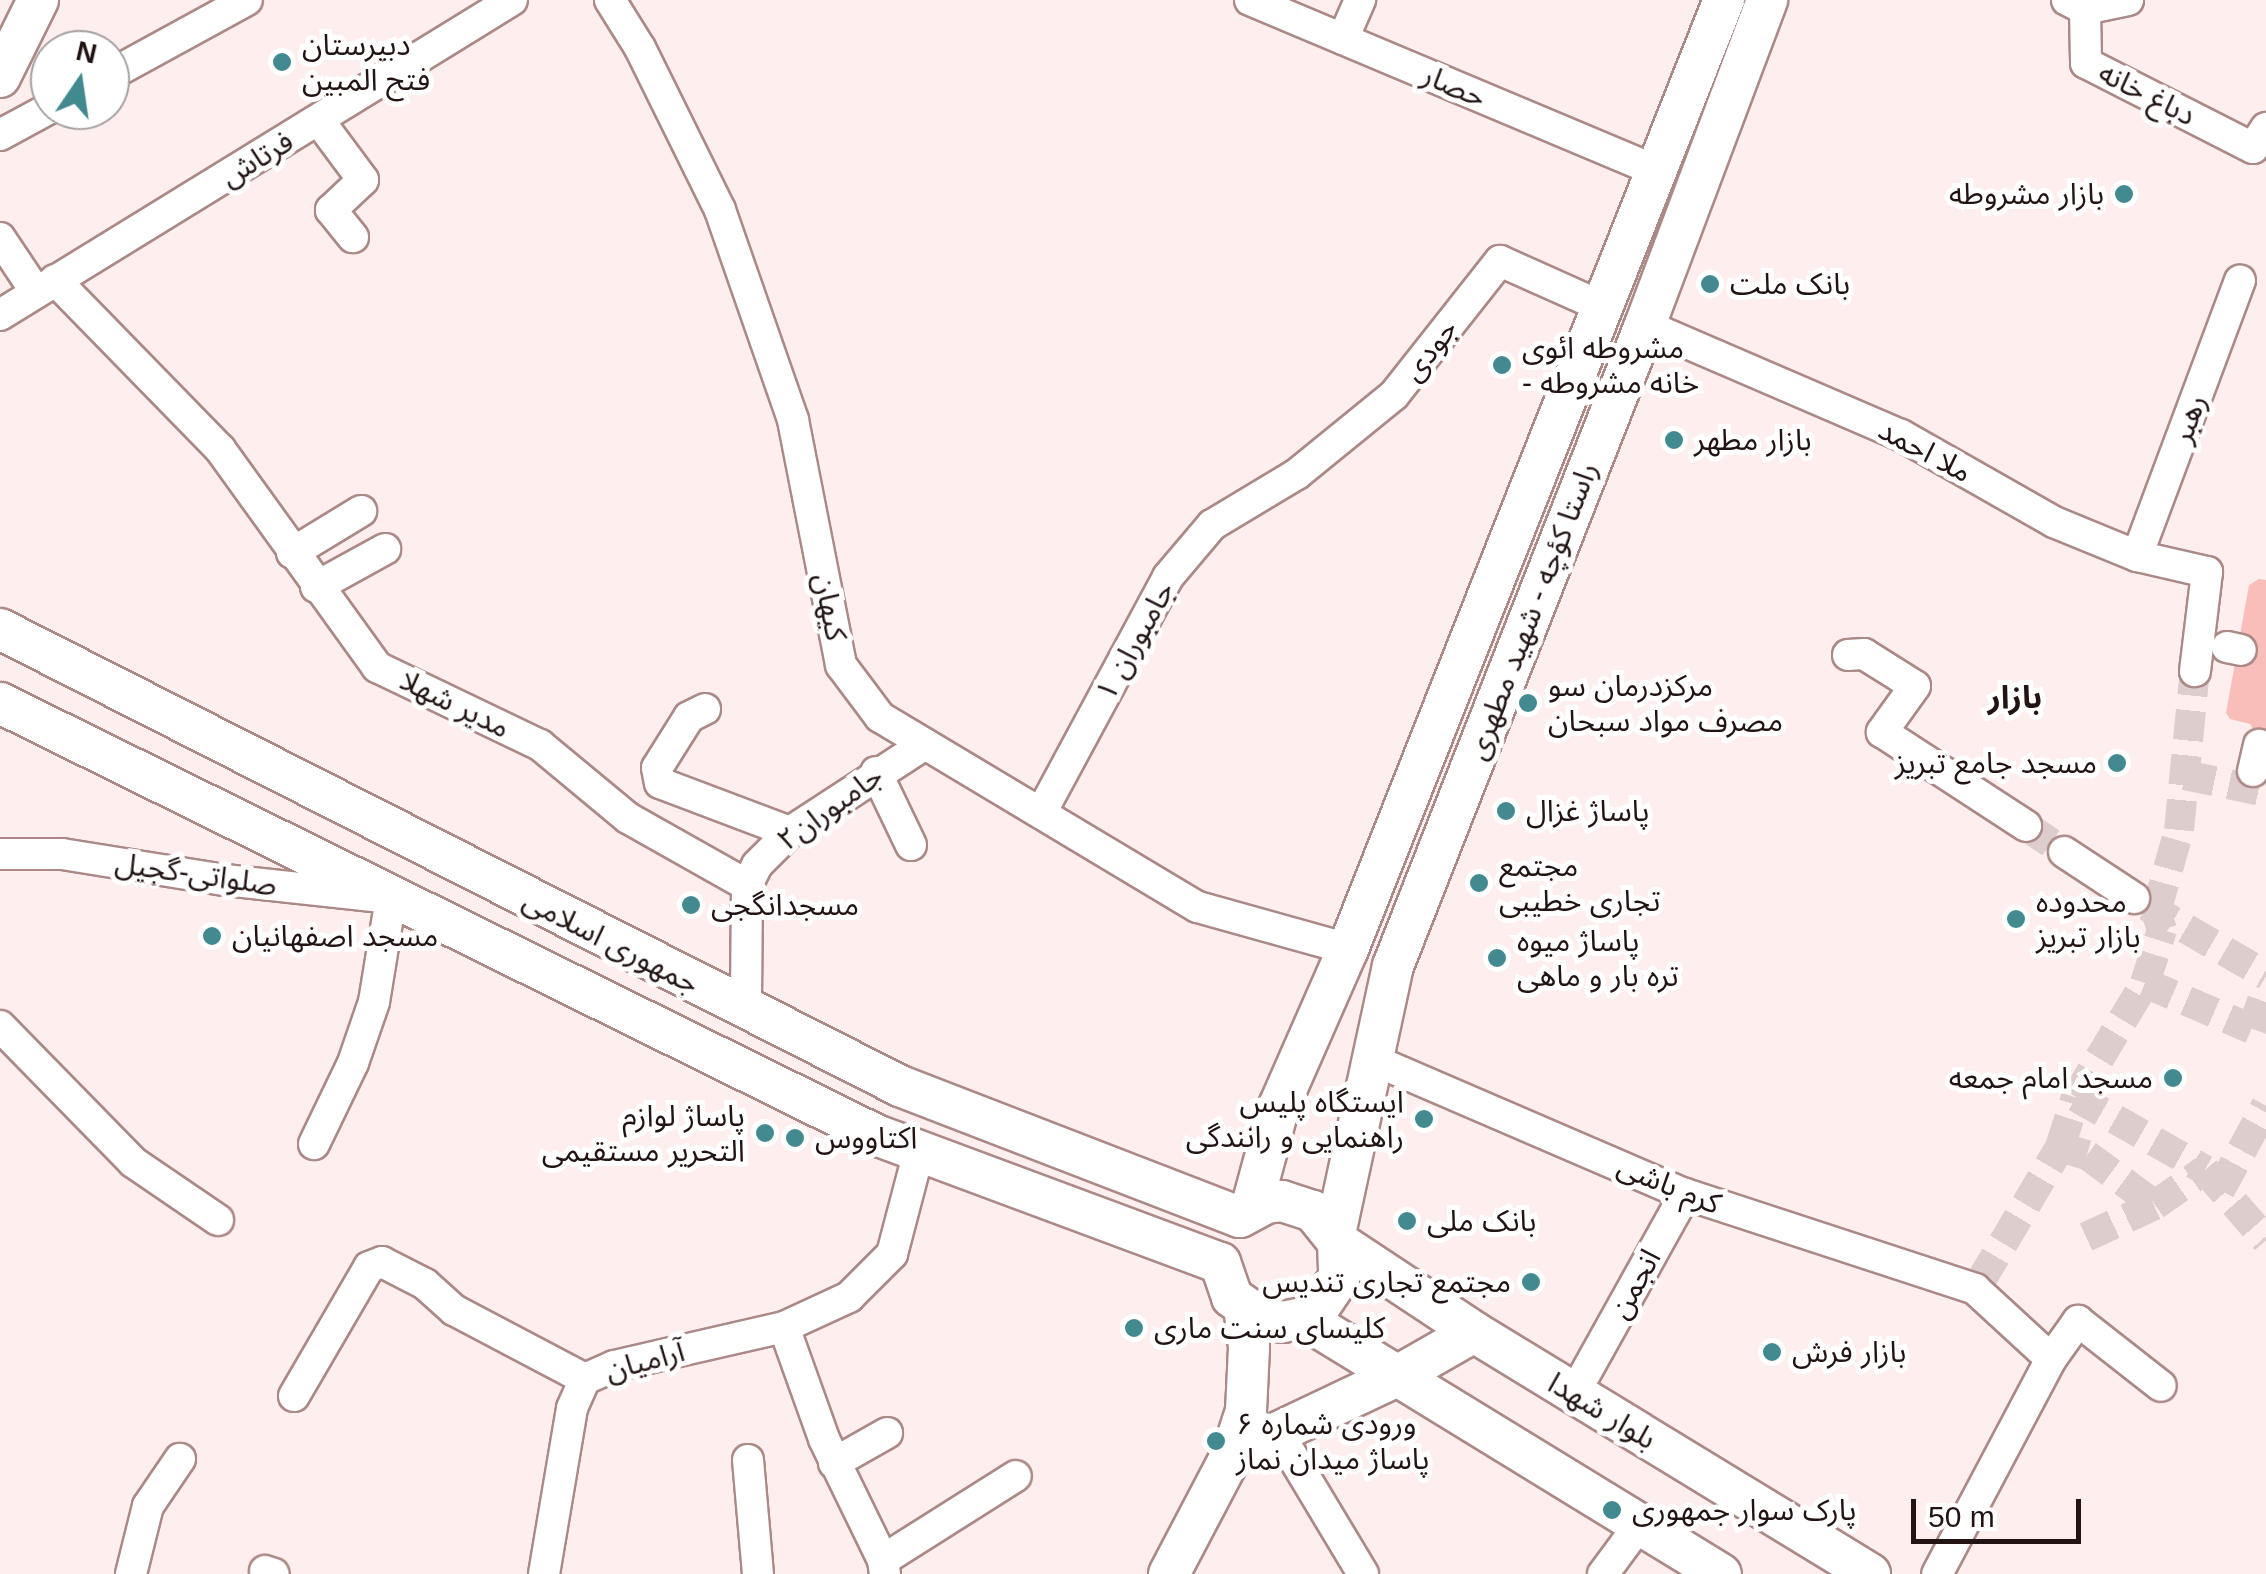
<!DOCTYPE html>
<html>
<head>
<meta charset="utf-8">
<style>
  body { margin:0 }
  #map { position:relative; width:2266px; height:1574px; overflow:hidden; background:#feefee; font-family:Arial,"Noto Sans Arabic",sans-serif }
  div>[style] { position:absolute }
  .green>* { inset:0; background:#f9beb9 }
  .minor-tunnel>* { height:30px; margin-top:-15px; transform-origin:0; background:repeating-linear-gradient(90deg,#ddcecd 0 30px,transparent 0 45px) }
  .roads { filter:drop-shadow(2px 0 #ab8986) drop-shadow(-2px 0 #ab8986) drop-shadow(0 2px #ab8986) drop-shadow(0 -2px #ab8986) }
  .minor>* { height:30px; margin:-15px; padding:0 15px; transform-origin:15px; border-radius:15px; background:#fff }
  .major>* { height:40px; margin:-20px; padding:0 20px; transform-origin:20px; border-radius:20px; background:#fff }
  .dots>* { width:28px; height:28px; translate:-50% -50%; box-sizing:border-box; border:5px solid #fff; border-radius:50% }
  span { translate:-50% -50%; white-space:nowrap; text-align:center; line-height:1.15; -webkit-text-stroke:10px #fff; paint-order:stroke }
  .poi-label { font-size:30px; color:#211413 }
  .left { translate:0 -50%; text-align:left }
  .right { translate:-100% -50%; text-align:right }
  .street-label { font-size:30px; color:#211413 }
  .neighbourhood-label { font-size:32px; color:#211413; font-weight:700 }
  .north { position:absolute; left:30px; top:30px; width:100px; height:100px; box-sizing:border-box; background:#fff; border:2px solid #a6a1a1; border-radius:50%; rotate:13deg; font-size:28px; font-weight:700; line-height:40px; text-align:center; color:#211413 }
  .north::after { content:''; display:block; margin:auto; width:35px; height:45px; background:#428a8f; clip-path:polygon(50% 0,100% 100%,50% 72%,0 100%) }
  .scale { position:absolute; left:1911px; top:1499px; width:170px; height:45px; box-sizing:border-box; border:5px solid #211413; border-top:0; padding-left:12px; font-size:30px; line-height:35px; white-space:nowrap; color:#211413; -webkit-text-stroke:8px #fff; paint-order:stroke }
</style>
</head>
<body>
<div id="map">
  <div class="green">
    <i style="clip-path:polygon(2259px 579px,2266px 580px,2266px 735px,2255px 732px,2250px 724px,2230px 719px,2226px 713px,2249px 585px)"></i>
  </div>
  <div class="minor-tunnel">
    <i style="left:2185px;top:775px;width:83px;rotate:11.9deg"></i>
    <i style="left:2026px;top:826px;width:46px;rotate:34.4deg"></i>
    <i style="left:2147px;top:906px;width:138px;rotate:30.1deg"></i>
    <i style="left:2145px;top:983px;width:116px;rotate:23.3deg"></i>
    <i style="left:2252px;top:1029px;width:41px;rotate:-70.3deg"></i>
    <i style="left:2076px;top:1097px;width:148px;rotate:29.5deg"></i>
    <i style="left:2205px;top:1170px;width:93px;rotate:48.9deg"></i>
    <i style="left:2060px;top:1147px;width:28px;rotate:17deg"></i>
    <i style="left:2087px;top:1155px;width:84px;rotate:36.3deg"></i>
    <i style="left:2155px;top:1205px;width:61px;rotate:-35deg"></i>
    <i style="left:2220px;top:1190px;width:96px;rotate:-61.3deg"></i>
    <i style="left:2086px;top:1237px;width:76px;rotate:-24.9deg"></i>
    <i style="left:1980px;top:1282px;width:157px;rotate:-59.3deg"></i>
    <i style="left:2060px;top:1147px;width:52px;rotate:-72.3deg"></i>
    <i style="left:2076px;top:1097px;width:133px;rotate:-58.8deg"></i>
    <i style="left:2145px;top:983px;width:56px;rotate:-72.2deg"></i>
    <i style="left:2162px;top:930px;width:19px;rotate:-108deg"></i>
    <i style="left:2156px;top:912px;width:85px;rotate:-74.3deg"></i>
    <i style="left:2179px;top:830px;width:160px;rotate:-84.3deg"></i>
  </div>
  <div class="roads">
    <div class="minor">
      <i style="left:610px;top:0;width:57px;rotate:58deg"></i>
      <i style="left:640px;top:48px;width:181px;rotate:63.7deg"></i>
      <i style="left:720px;top:210px;width:222px;rotate:70.8deg"></i>
      <i style="left:793px;top:420px;width:250px;rotate:78.9deg"></i>
      <i style="left:841px;top:665px;width:65px;rotate:53.1deg"></i>
      <i style="left:880px;top:717px;width:370px;rotate:30.9deg"></i>
      <i style="left:1198px;top:907px;width:156px;rotate:15.6deg"></i>
      <i style="left:1250px;top:0;width:441px;rotate:22.8deg"></i>
      <i style="left:2067px;top:0;width:20px;rotate:27deg"></i>
      <i style="left:2085px;top:9px;width:54px;rotate:88.9deg"></i>
      <i style="left:2086px;top:63px;width:187px;rotate:27deg"></i>
      <i style="left:2253px;top:148px;width:24px;rotate:-57deg"></i>
      <i style="left:2085px;top:9px;width:44px;rotate:-11.8deg"></i>
      <i style="left:1343px;top:39px;width:43px;rotate:-66.4deg"></i>
      <i style="left:110px;top:75px;width:156px;rotate:-28.7deg"></i>
      <i style="left:320px;top:122px;width:72px;rotate:53.4deg"></i>
      <i style="left:363px;top:180px;width:44px;rotate:136.8deg"></i>
      <i style="left:331px;top:210px;width:35px;rotate:51deg"></i>
      <i style="left:0;top:135px;width:57px;rotate:-28.4deg"></i>
      <i style="left:0;top:238px;width:65px;rotate:56.3deg"></i>
      <i style="left:55px;top:280px;width:236px;rotate:45.7deg"></i>
      <i style="left:220px;top:449px;width:269px;rotate:54.2deg"></i>
      <i style="left:377px;top:667px;width:181px;rotate:25.6deg"></i>
      <i style="left:540px;top:745px;width:114px;rotate:39.7deg"></i>
      <i style="left:628px;top:818px;width:137px;rotate:29.4deg"></i>
      <i style="left:747px;top:885px;width:127px;rotate:90.5deg"></i>
      <i style="left:0;top:315px;width:601px;rotate:-31.6deg"></i>
      <i style="left:1645px;top:325px;width:279px;rotate:23.3deg"></i>
      <i style="left:1901px;top:435px;width:176px;rotate:29.6deg"></i>
      <i style="left:2054px;top:522px;width:90px;rotate:22.3deg"></i>
      <i style="left:2137px;top:556px;width:72px;rotate:12.9deg"></i>
      <i style="left:2207px;top:572px;width:100px;rotate:96.9deg"></i>
      <i style="left:292px;top:553px;width:81px;rotate:-31.3deg"></i>
      <i style="left:2137px;top:556px;width:294px;rotate:-69.5deg"></i>
      <i style="left:316px;top:587px;width:79px;rotate:-28.8deg"></i>
      <i style="left:2227px;top:647px;width:14px;rotate:12deg"></i>
      <i style="left:1848px;top:655px;width:16px;rotate:-4deg"></i>
      <i style="left:1864px;top:654px;width:60px;rotate:32.1deg"></i>
      <i style="left:1915px;top:686px;width:57px;rotate:125.7deg"></i>
      <i style="left:1882px;top:732px;width:172px;rotate:33.1deg"></i>
      <i style="left:705px;top:709px;width:18px;rotate:153deg"></i>
      <i style="left:689px;top:717px;width:60px;rotate:122.1deg"></i>
      <i style="left:657px;top:768px;width:15px;rotate:79deg"></i>
      <i style="left:660px;top:783px;width:139px;rotate:20.7deg"></i>
      <i style="left:2253px;top:771px;width:27px;rotate:-77deg"></i>
      <i style="left:876px;top:772px;width:81px;rotate:64.4deg"></i>
      <i style="left:1041px;top:813px;width:268px;rotate:-61.7deg"></i>
      <i style="left:1168px;top:577px;width:68px;rotate:-49.8deg"></i>
      <i style="left:1212px;top:525px;width:99px;rotate:-31deg"></i>
      <i style="left:1297px;top:474px;width:125px;rotate:-39.2deg"></i>
      <i style="left:1394px;top:395px;width:171px;rotate:-51.7deg"></i>
      <i style="left:1500px;top:261px;width:113px;rotate:24.1deg"></i>
      <i style="left:2064px;top:852px;width:84px;rotate:33.3deg"></i>
      <i style="left:0;top:854px;width:62px"></i>
      <i style="left:62px;top:854px;width:165px;rotate:9.1deg"></i>
      <i style="left:225px;top:880px;width:167px;rotate:6.2deg"></i>
      <i style="left:391px;top:898px;width:105px;rotate:99.3deg"></i>
      <i style="left:374px;top:1002px;width:65px;rotate:109deg"></i>
      <i style="left:353px;top:1063px;width:90px;rotate:115.7deg"></i>
      <i style="left:747px;top:885px;width:22px;rotate:-63deg"></i>
      <i style="left:757px;top:865px;width:47px;rotate:-45deg"></i>
      <i style="left:790px;top:832px;width:161px;rotate:-33.1deg"></i>
      <i style="left:0;top:1026px;width:190px;rotate:45.6deg"></i>
      <i style="left:133px;top:1162px;width:103px;rotate:34.3deg"></i>
      <i style="left:1371px;top:1059px;width:342px;rotate:23.3deg"></i>
      <i style="left:1685px;top:1194px;width:305px;rotate:18.1deg"></i>
      <i style="left:1975px;top:1289px;width:103px;rotate:42.6deg"></i>
      <i style="left:2051px;top:1359px;width:243px;rotate:117.9deg"></i>
      <i style="left:784px;top:1327px;width:119px;rotate:70.3deg"></i>
      <i style="left:824px;top:1439px;width:135px;rotate:64deg"></i>
      <i style="left:883px;top:1560px;width:14px;rotate:82deg"></i>
      <i style="left:2051px;top:1359px;width:47px;rotate:-54.6deg"></i>
      <i style="left:2078px;top:1321px;width:105px;rotate:38.1deg"></i>
      <i style="left:1585px;top:1374px;width:206px;rotate:-60.9deg"></i>
      <i style="left:294px;top:1396px;width:149px;rotate:-59.8deg"></i>
      <i style="left:369px;top:1267px;width:14px;rotate:-21deg"></i>
      <i style="left:382px;top:1262px;width:48px;rotate:27.1deg"></i>
      <i style="left:425px;top:1284px;width:39px;rotate:42deg"></i>
      <i style="left:454px;top:1310px;width:148px;rotate:27.8deg"></i>
      <i style="left:1279px;top:1434px;width:163px;rotate:59deg"></i>
      <i style="left:748px;top:1460px;width:114px;rotate:85deg"></i>
      <i style="left:834px;top:1463px;width:61px;rotate:-29.5deg"></i>
      <i style="left:883px;top:1560px;width:157px;rotate:-32.3deg"></i>
      <i style="left:265px;top:1571px;width:9px;rotate:18deg"></i>
      <i style="left:131px;top:1574px;width:70px;rotate:-76deg"></i>
      <i style="left:148px;top:1506px;width:57px;rotate:-55.8deg"></i>
      <i style="left:544px;top:1574px;width:168px;rotate:-80.4deg"></i>
      <i style="left:572px;top:1408px;width:32px;rotate:-66deg"></i>
      <i style="left:585px;top:1379px;width:32px;rotate:-24deg"></i>
      <i style="left:614px;top:1366px;width:174px;rotate:-12.9deg"></i>
      <i style="left:784px;top:1327px;width:72px;rotate:-24.8deg"></i>
      <i style="left:849px;top:1297px;width:61px;rotate:-45deg"></i>
      <i style="left:892px;top:1254px;width:106px;rotate:-75.3deg"></i>
      <i style="left:1603px;top:1574px;width:62px;rotate:-53.5deg"></i>
    </div>
    <div class="major">
      <i style="left:0;top:77px;width:86px;rotate:-63.7deg"></i>
      <i style="left:0;top:629px;width:1009px;rotate:26.92deg"></i>
      <i style="left:900px;top:1086px;width:364px;rotate:21.1deg"></i>
      <i style="left:1240px;top:1217px;width:30px;rotate:-28deg"></i>
      <i style="left:1266px;top:1203px;width:16px;rotate:-7deg"></i>
      <i style="left:1282px;top:1201px;width:33px;rotate:18deg"></i>
      <i style="left:1313px;top:1211px;width:40px;rotate:51deg"></i>
      <i style="left:1338px;top:1242px;width:36px;rotate:88deg"></i>
      <i style="left:1339px;top:1278px;width:36px;rotate:124deg"></i>
      <i style="left:1319px;top:1308px;width:19px;rotate:148deg"></i>
      <i style="left:1303px;top:1318px;width:20px;rotate:169deg"></i>
      <i style="left:1283px;top:1322px;width:20px;rotate:-171deg"></i>
      <i style="left:1263px;top:1319px;width:38px;rotate:-145deg"></i>
      <i style="left:1232px;top:1297px;width:36px;rotate:-109deg"></i>
      <i style="left:1220px;top:1263px;width:365px;rotate:-159.6deg"></i>
      <i style="left:878px;top:1136px;width:979px;rotate:-153.75deg"></i>
      <i style="left:1251px;top:1209px;width:107px;rotate:-74.8deg"></i>
      <i style="left:1279px;top:1106px;width:171px;rotate:-66.3deg"></i>
      <i style="left:1348px;top:949px;width:1021px;rotate:-68.39deg"></i>
      <i style="left:1335px;top:1234px;width:274px;rotate:-77.8deg"></i>
      <i style="left:1393px;top:966px;width:689px;rotate:-68.54deg"></i>
      <i style="left:1645px;top:325px;width:347px;rotate:-69.4deg"></i>
      <i style="left:1338px;top:1242px;width:163px;rotate:33.5deg"></i>
      <i style="left:1474px;top:1332px;width:464px;rotate:31.4deg"></i>
      <i style="left:1303px;top:1318px;width:490px;rotate:31.5deg"></i>
      <i style="left:1232px;top:1454px;width:185px;rotate:-25.3deg"></i>
      <i style="left:1399px;top:1375px;width:86px;rotate:-29.8deg"></i>
      <i style="left:1169px;top:1574px;width:136px;rotate:-62.3deg"></i>
      <i style="left:1232px;top:1454px;width:45px;rotate:-72deg"></i>
      <i style="left:1246px;top:1411px;width:64px;rotate:-87.3deg"></i>
      <i style="left:1249px;top:1347px;width:38px;rotate:-97deg"></i>
    </div>
  </div>
  <div class="dots">
    <i style="left:282px;top:62px;background:#428a8f"></i>
    <i style="left:2124px;top:194px;background:#428a8f"></i>
    <i style="left:1710px;top:284px;background:#428a8f"></i>
    <i style="left:1502px;top:365px;background:#428a8f"></i>
    <i style="left:1674px;top:440px;background:#428a8f"></i>
    <i style="left:1528px;top:703px;background:#428a8f"></i>
    <i style="left:2117px;top:763px;background:#428a8f"></i>
    <i style="left:1506px;top:811px;background:#428a8f"></i>
    <i style="left:1479px;top:883px;background:#428a8f"></i>
    <i style="left:691px;top:905px;background:#428a8f"></i>
    <i style="left:2016px;top:919px;background:#428a8f"></i>
    <i style="left:212px;top:936px;background:#428a8f"></i>
    <i style="left:1497px;top:958px;background:#428a8f"></i>
    <i style="left:2173px;top:1078px;background:#428a8f"></i>
    <i style="left:1424px;top:1119px;background:#428a8f"></i>
    <i style="left:765px;top:1133px;background:#428a8f"></i>
    <i style="left:795px;top:1138px;background:#428a8f"></i>
    <i style="left:1407px;top:1221px;background:#428a8f"></i>
    <i style="left:1531px;top:1282px;background:#428a8f"></i>
    <i style="left:1134px;top:1328px;background:#428a8f"></i>
    <i style="left:1772px;top:1352px;background:#428a8f"></i>
    <i style="left:1216px;top:1441px;background:#428a8f"></i>
    <i style="left:1612px;top:1510px;background:#428a8f"></i>
  </div>
  <div class="poi-label">
    <span class="left" style="left:302px;top:62px">دبیرستان<br>فتح المبین</span>
    <span class="right" style="left:2104px;top:194px">بازار مشروطه</span>
    <span class="left" style="left:1730px;top:284px">بانک ملت</span>
    <span class="left" style="left:1522px;top:365px">مشروطه ائوی<br>- خانه مشروطه</span>
    <span class="left" style="left:1694px;top:440px">بازار مطهر</span>
    <span class="left" style="left:1548px;top:703px">مرکزدرمان سو<br>مصرف مواد سبحان</span>
    <span class="right" style="left:2097px;top:763px">مسجد جامع تبریز</span>
    <span class="left" style="left:1526px;top:811px">پاساژ غزال</span>
    <span class="left" style="left:1499px;top:883px">مجتمع<br>تجاری خطیبی</span>
    <span class="left" style="left:2036px;top:919px">محدوده<br>بازار تبریز</span>
    <span class="left" style="left:711px;top:905px">مسجدانگجی</span>
    <span class="left" style="left:232px;top:936px">مسجد اصفهانیان</span>
    <span class="left" style="left:1517px;top:958px">پاساژ میوه<br>تره بار و ماهی</span>
    <span class="right" style="left:2153px;top:1078px">مسجد امام جمعه</span>
    <span class="right" style="left:1404px;top:1119px">ایستگاه پلیس<br>راهنمایی و رانندگی</span>
    <span class="right" style="left:745px;top:1133px">پاساژ لوازم<br>التحریر مستقیمی</span>
    <span class="left" style="left:815px;top:1138px">اکتاووس</span>
    <span class="left" style="left:1427px;top:1221px">بانک ملی</span>
    <span class="right" style="left:1511px;top:1282px">مجتمع تجاری تندیس</span>
    <span class="left" style="left:1154px;top:1328px">کلیسای سنت ماری</span>
    <span class="left" style="left:1792px;top:1352px">بازار فرش</span>
    <span class="left" style="left:1236px;top:1441px">ورودی شماره ۶<br>پاساژ میدان نماز</span>
    <span class="left" style="left:1632px;top:1510px">پارک سوار جمهوری</span>
  </div>
  <div class="street-label">
    <span style="left:1454px;top:86px;rotate:23deg">حصار</span>
    <span style="left:2147px;top:94px;rotate:27deg">دباغ خانه</span>
    <span style="left:257px;top:159px;rotate:-31deg">فرتاش</span>
    <span style="left:1430px;top:350px;rotate:-52deg">جودی</span>
    <span style="left:2189px;top:419px;rotate:-70deg">رهبر</span>
    <span style="left:1925px;top:451px;rotate:28deg">ملا احمد</span>
    <span style="left:830px;top:607px;rotate:79deg">کیهان</span>
    <span style="left:1532px;top:611px;rotate:-69deg">راستا کؤچه - شهید مطهری</span>
    <span style="left:1135px;top:641px;rotate:-61deg">جامبوران ۱</span>
    <span style="left:455px;top:704px;rotate:26deg">مدیر شهلا</span>
    <span style="left:830px;top:808px;rotate:-36deg">جامبوران۲</span>
    <span style="left:196px;top:874px;rotate:8deg">صلواتی-گجیل</span>
    <span style="left:611px;top:942px;rotate:27deg">جمهوری اسلامی</span>
    <span style="left:1669px;top:1185px;rotate:22deg">کرم باشی</span>
    <span style="left:1635px;top:1284px;rotate:-61deg">انجمن</span>
    <span style="left:645px;top:1361px;rotate:-15deg">آرامیان</span>
    <span style="left:1602px;top:1411px;rotate:31deg">بلوار شهدا</span>
  </div>
  <div class="neighbourhood-label">
    <span style="left:2015px;top:697px">بازار</span>
  </div>
  <div class="north">N</div>
  <div class="scale">50 m</div>
</div>
</body>
</html>
